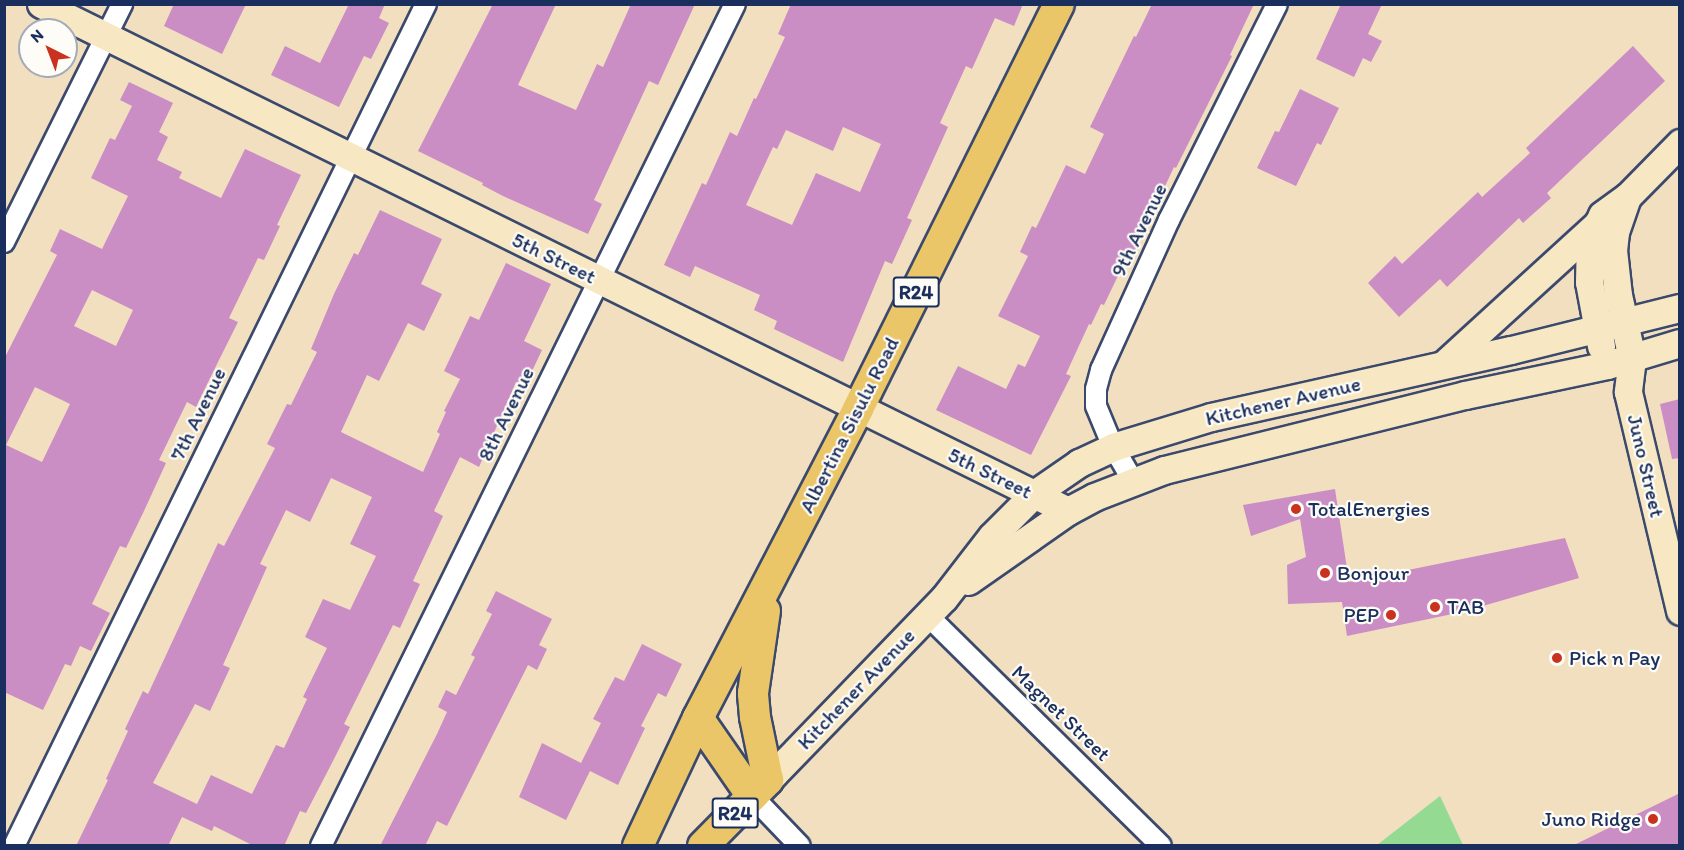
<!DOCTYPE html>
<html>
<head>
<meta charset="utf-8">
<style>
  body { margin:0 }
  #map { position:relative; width:1684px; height:850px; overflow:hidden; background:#f1dfc0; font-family:Itim,sans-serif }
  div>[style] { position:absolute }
  .green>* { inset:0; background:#95da92 }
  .building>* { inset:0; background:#ca8ec4 }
  .roads { filter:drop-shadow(2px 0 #3b496d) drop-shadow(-2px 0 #3b496d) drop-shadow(0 2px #3b496d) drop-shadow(0 -2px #3b496d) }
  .street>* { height:20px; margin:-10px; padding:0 10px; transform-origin:10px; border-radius:10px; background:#fff }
  .secondary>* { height:27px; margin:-13.5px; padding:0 13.5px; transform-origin:13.5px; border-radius:13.5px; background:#f7e8c3 }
  .primary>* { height:30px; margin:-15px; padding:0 15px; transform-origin:15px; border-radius:15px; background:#eac669 }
  .dots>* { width:16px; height:16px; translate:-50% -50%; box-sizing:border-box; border:3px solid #fdfcf7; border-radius:50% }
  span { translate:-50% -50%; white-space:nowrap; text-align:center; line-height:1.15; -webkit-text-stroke:4.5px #fdfcf7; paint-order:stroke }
  .shield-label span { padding:2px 4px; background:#fdfcf7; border:2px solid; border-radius:4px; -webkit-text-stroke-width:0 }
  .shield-label { font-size:20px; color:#1b2f5e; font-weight:700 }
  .street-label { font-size:21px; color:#1b2f5e }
  .poi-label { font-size:21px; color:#1b2f5e }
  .left { translate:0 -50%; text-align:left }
  .right { translate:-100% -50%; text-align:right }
  .frame { position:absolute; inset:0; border:6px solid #1b2f5e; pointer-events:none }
  .north { position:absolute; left:18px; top:18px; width:60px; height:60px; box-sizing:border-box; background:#fdfcf7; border:2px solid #a3aaba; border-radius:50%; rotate:318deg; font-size:16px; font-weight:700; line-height:24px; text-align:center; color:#1b2f5e }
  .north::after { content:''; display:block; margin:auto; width:21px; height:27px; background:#c8321e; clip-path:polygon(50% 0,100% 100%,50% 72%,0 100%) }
</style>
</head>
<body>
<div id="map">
  <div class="green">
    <i style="clip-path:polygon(1440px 796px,1463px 845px,1377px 845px)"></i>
  </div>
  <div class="building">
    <i style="clip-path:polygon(174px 4px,246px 4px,222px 54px,164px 26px)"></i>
    <i style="clip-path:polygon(349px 4px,385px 4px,379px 18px,389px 23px,371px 59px,364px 56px,339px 107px,271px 75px,285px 46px,320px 63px)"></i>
    <i style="clip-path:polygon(493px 4px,556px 4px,518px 85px,576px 110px,597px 64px,603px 67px,631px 4px,695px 4px,658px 85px,649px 81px,594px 200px,602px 204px,588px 234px,503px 196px,482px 185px,483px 183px,418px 151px)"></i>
    <i style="clip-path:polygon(evenodd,791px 4px,1023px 4px,1014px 26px,995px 18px,972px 69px,966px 66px,940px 123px,948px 127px,907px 218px,912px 220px,892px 264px,885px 261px,843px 362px,774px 329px,777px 321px,754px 310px,760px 295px,695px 266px,690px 277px,664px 265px,702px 183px,706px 185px,730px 132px,737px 136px,754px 98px,756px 99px,785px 37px,778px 34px,791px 4px,843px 127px,881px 144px,860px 192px,816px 173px,792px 225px,746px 205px,773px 147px,777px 149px,786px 130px,833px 151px,843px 127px)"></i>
    <i style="clip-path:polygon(1152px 4px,1254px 4px,1230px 55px,1232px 56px,1176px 168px,1174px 167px,1130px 261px,1126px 259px,1104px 305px,1101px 304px,1091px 325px,1089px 324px,1066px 374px,1071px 376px,1031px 455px,936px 410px,958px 366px,1006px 389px,1018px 364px,1025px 367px,1040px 336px,998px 316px,1028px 256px,1020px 252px,1032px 226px,1036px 228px,1066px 165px,1085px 174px,1104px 134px,1090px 127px,1134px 36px,1136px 37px)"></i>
    <i style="clip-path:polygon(1341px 4px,1382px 4px,1368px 34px,1382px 41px,1371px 62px,1363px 58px,1354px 77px,1316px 59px)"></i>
    <i style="clip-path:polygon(1633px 46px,1665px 81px,1547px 193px,1551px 198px,1523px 223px,1519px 218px,1447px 287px,1440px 279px,1399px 317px,1368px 283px,1395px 256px,1402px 264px,1478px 192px,1482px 197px,1530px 153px,1526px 148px)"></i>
    <i style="clip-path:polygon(evenodd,129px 82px,173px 103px,159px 132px,168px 137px,157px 160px,182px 172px,179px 178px,221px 198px,245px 149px,301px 175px,277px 225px,280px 226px,264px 260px,258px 258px,229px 318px,238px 322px,219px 360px,196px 407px,187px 402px,159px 460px,166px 463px,144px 511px,126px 548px,120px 546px,92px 604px,110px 613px,91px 651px,80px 646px,71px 666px,65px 664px,43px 710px,4px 692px,4px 359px,57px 255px,50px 251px,60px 229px,102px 249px,128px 196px,91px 178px,110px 138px,115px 140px,132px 106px,120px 100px,129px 82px,92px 290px,133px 310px,116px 346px,74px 326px,92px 290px,129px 82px,35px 387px,70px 404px,42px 462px,6px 445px,35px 387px)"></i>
    <i style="clip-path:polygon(1300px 89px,1339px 108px,1321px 145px,1317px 143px,1296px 186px,1257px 168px,1275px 131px,1279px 132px)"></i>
    <i style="clip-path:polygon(evenodd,380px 210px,442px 239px,421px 284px,442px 294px,424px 331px,408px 323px,379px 381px,367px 375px,341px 432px,423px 472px,440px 434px,437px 432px,446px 412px,444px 411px,460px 379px,444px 371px,470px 316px,479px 320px,506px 263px,551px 284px,524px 341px,542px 350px,525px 386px,516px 382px,479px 467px,460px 457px,434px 511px,443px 516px,413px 581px,420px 584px,400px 628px,393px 625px,344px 724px,350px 727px,333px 761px,306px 813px,300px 811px,284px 846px,254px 846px,214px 826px,212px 831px,182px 817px,168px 846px,76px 846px,108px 780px,106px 779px,128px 731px,125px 729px,143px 691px,148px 694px,218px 543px,224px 546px,275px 448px,267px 444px,287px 404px,291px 405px,317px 352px,311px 349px,334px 294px,354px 253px,358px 255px,380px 210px,331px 478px,372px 497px,350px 544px,376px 556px,350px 610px,323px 599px,305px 637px,327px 648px,303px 697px,307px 699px,284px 748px,276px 745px,252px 794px,211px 775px,197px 804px,153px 783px,195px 704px,210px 711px,230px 668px,223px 665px,267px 567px,260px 564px,286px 510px,310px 522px,331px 478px)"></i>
    <i style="clip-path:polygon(1680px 399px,1680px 458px,1672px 459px,1660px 404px)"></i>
    <i style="clip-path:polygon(1335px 489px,1349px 582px,1565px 538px,1579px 578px,1462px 612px,1347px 636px,1342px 602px,1288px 604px,1287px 565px,1306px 557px,1300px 519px,1251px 536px,1243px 505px)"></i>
    <i style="clip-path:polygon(496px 591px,552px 619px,539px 645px,547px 649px,537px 670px,528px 665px,447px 826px,437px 821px,425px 846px,380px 846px,437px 734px,447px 712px,438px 707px,446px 690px,456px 695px,475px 657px,471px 655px,492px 614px,486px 611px)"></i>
    <i style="clip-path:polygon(642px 644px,682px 664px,666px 697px,658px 693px,641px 726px,645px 728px,618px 785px,590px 771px,566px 820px,519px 797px,542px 743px,581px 763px,601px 723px,593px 719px,615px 677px,624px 681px)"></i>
    <i style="clip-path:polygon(1680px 793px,1680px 846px,1572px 846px)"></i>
  </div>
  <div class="roads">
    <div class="street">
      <i style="left:4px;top:242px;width:266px;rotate:-63.6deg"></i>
      <i style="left:1133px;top:481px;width:39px;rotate:-120deg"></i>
      <i style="left:1113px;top:447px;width:44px;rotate:-112.5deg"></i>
      <i style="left:1096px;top:406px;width:17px;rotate:-90deg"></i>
      <i style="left:1096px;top:389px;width:20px;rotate:-75deg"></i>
      <i style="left:1101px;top:370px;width:165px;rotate:-65.6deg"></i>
      <i style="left:1169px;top:220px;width:241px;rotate:-63.4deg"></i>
      <i style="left:928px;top:616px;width:327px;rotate:44.6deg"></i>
      <i style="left:752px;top:796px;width:69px;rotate:46.2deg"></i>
      <i style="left:14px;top:846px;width:937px;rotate:-63.93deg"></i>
      <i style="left:321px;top:846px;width:938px;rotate:-63.82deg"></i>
    </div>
    <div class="secondary">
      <i style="left:41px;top:4px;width:1145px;rotate:26.27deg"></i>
      <i style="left:1627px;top:197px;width:37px;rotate:109deg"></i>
      <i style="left:1615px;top:232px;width:18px;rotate:96deg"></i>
      <i style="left:1613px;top:250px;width:45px;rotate:83.7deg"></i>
      <i style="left:1618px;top:295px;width:65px;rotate:77.5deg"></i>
      <i style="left:1632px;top:358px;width:34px;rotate:97deg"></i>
      <i style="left:1628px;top:392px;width:225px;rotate:76.6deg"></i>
      <i style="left:1601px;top:346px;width:65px;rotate:-100.6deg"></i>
      <i style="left:1589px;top:282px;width:44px;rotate:-88.7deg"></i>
      <i style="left:1590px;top:238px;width:26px;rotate:-62deg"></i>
      <i style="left:1602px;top:215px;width:31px;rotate:-36deg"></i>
      <i style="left:1627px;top:197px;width:76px;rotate:-45.5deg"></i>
      <i style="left:1444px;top:364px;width:205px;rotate:-42.4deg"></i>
      <i style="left:968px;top:581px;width:122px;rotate:-35deg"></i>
      <i style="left:1068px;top:511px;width:30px;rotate:-28deg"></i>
      <i style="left:1094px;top:497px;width:75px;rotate:-21.1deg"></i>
      <i style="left:1164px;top:470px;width:310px;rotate:-14deg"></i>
      <i style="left:1465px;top:395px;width:145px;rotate:-11.9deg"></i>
      <i style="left:1607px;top:365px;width:76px;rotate:-16.8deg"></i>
      <i style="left:768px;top:780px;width:253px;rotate:-46deg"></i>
      <i style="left:944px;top:598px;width:78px;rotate:-52.3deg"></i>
      <i style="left:992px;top:536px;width:59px;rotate:-45deg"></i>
      <i style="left:1034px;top:494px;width:55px;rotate:-34.6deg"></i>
      <i style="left:1079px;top:463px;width:38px;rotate:-25deg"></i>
      <i style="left:1113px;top:447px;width:102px;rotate:-17deg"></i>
      <i style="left:1211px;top:417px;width:307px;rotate:-12.6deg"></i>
      <i style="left:1511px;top:350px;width:174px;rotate:-14deg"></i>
    </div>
    <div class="primary">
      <i style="left:698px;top:718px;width:95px;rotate:55.3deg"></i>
      <i style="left:638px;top:846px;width:141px;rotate:-64.9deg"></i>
      <i style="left:698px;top:718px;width:348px;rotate:-62.6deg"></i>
      <i style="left:858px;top:409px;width:452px;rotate:-63.6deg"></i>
      <i style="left:703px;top:846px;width:93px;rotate:-45.4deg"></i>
      <i style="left:768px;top:780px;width:64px;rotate:-101.7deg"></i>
      <i style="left:755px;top:717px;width:24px;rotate:-95deg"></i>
      <i style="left:753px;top:693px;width:83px;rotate:-81.7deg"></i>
    </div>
  </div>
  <div class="dots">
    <i style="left:1296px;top:509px;background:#c8321e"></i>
    <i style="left:1325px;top:573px;background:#c8321e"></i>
    <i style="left:1435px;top:607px;background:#c8321e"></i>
    <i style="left:1391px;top:615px;background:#c8321e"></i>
    <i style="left:1557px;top:658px;background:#c8321e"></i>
    <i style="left:1653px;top:819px;background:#c8321e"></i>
  </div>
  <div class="shield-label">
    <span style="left:916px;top:292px">R24</span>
    <span style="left:735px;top:813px">R24</span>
  </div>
  <div class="street-label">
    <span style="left:1139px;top:230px;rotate:-64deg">9th Avenue</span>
    <span style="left:554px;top:258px;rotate:26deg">5th Street</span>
    <span style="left:1283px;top:401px;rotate:-13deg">Kitchener Avenue</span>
    <span style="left:198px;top:414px;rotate:-64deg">7th Avenue</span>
    <span style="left:506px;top:414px;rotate:-64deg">8th Avenue</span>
    <span style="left:849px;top:425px;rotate:-63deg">Albertina Sisulu Road</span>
    <span style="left:1646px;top:466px;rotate:77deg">Juno Street</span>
    <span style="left:990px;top:473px;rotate:26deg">5th Street</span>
    <span style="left:856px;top:689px;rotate:-46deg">Kitchener Avenue</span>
    <span style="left:1061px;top:713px;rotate:44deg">Magnet Street</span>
  </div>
  <div class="poi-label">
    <span class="left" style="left:1308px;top:509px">TotalEnergies</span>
    <span class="left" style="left:1337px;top:573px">Bonjour</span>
    <span class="left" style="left:1447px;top:607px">TAB</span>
    <span class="right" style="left:1379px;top:615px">PEP</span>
    <span class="left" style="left:1569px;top:658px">Pick n Pay</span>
    <span class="right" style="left:1641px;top:819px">Juno Ridge</span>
  </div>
  <div class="frame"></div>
  <div class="north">N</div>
</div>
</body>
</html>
